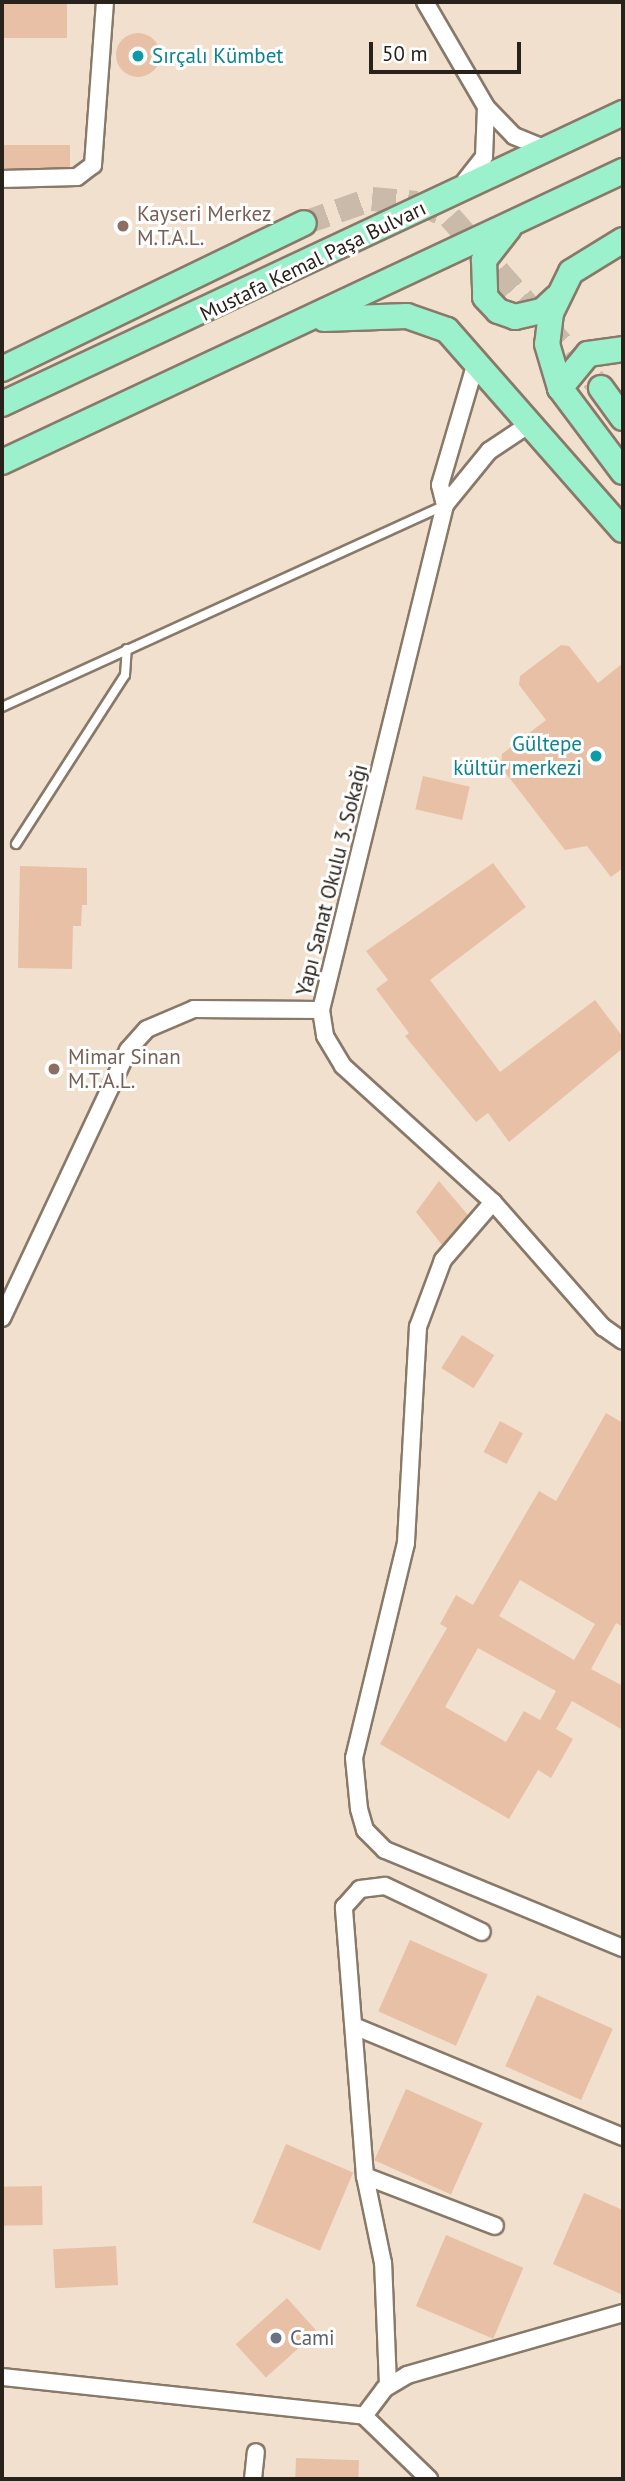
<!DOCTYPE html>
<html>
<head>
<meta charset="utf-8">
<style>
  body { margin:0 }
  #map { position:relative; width:625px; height:2481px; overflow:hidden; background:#f1e0cd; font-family:"PT Sans",sans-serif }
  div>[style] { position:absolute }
  .building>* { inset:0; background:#e8c0a6; transform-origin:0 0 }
  .round { border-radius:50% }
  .primary-tunnel>* { height:24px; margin-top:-12px; transform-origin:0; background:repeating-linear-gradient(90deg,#c9baa9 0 24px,transparent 0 36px) }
  .roads { filter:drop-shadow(2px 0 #887969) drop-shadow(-2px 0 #887969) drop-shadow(0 2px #887969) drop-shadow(0 -2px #887969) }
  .lane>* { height:8px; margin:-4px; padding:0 4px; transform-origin:4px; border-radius:4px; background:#fff }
  .street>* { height:16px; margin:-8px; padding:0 8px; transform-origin:8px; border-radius:8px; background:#fff }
  .primary>* { height:24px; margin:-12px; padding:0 12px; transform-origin:12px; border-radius:12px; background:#9af1cc }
  .dots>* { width:19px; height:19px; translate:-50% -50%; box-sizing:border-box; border:4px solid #fff; border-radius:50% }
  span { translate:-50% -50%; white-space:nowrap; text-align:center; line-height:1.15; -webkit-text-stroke:6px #fff; paint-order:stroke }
  .culture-label { font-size:21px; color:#0d838f }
  .left { translate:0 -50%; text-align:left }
  .right { translate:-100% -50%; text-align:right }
  .education-label { font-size:21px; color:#785e54 }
  .street-label { font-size:21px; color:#28221b }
  .worship-label { font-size:21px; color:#5b616d }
  .frame { position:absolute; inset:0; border:4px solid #28221b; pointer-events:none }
  .scale { position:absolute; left:369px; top:42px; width:152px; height:32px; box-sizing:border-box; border:4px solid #28221b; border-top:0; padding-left:9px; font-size:21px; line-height:24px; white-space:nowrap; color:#28221b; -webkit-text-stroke:5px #fff; paint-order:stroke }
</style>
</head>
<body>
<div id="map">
  <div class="building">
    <i style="left:2px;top:2px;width:65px;height:36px"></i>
    <i class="round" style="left:116px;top:33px;width:44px;height:44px"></i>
    <i style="left:2px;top:145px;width:68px;height:24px"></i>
    <i style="clip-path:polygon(561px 645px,569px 646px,598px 683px,623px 663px,623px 868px,611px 877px,587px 846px,565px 850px,501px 767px,502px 754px,546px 720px,519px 685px,520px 676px)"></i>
    <i style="left:423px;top:776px;width:48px;height:34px;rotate:13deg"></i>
    <i style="clip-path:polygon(493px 863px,526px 907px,430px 980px,500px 1072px,595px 1000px,623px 1037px,623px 1048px,509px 1142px,488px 1113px,476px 1122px,405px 1036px,409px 1033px,376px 989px,388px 980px,366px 951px)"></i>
    <i style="clip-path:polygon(20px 866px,87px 868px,87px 905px,82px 905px,81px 926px,73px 926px,72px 969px,18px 968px)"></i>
    <i style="clip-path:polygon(439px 1181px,468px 1215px,442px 1245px,416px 1212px)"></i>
    <i style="left:462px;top:1335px;width:38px;height:39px;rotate:32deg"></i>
    <i style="clip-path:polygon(evenodd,606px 1413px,623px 1423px,623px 1627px,616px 1623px,591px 1669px,623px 1686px,623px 1730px,572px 1701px,556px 1729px,573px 1739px,551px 1778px,538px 1770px,509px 1819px,380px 1744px,447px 1628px,440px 1624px,456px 1595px,473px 1605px,539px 1491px,556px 1501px,606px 1413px,520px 1580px,595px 1624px,574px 1660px,499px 1616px,520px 1580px,606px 1413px,478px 1648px,556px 1691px,540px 1720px,524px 1711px,506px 1742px,445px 1707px,478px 1648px)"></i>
    <i style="left:500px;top:1421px;width:26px;height:35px;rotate:28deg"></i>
    <i style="left:410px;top:1940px;width:85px;height:78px;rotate:24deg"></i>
    <i style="left:537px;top:1995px;width:83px;height:78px;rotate:24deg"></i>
    <i style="left:406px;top:2089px;width:84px;height:78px;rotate:24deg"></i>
    <i style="left:286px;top:2144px;width:73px;height:85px;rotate:23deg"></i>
    <i style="left:42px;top:2186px;width:39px;height:40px;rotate:89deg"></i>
    <i style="clip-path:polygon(584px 2193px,623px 2210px,623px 2295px,553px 2264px)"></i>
    <i style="left:446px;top:2235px;width:84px;height:77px;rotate:23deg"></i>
    <i style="left:116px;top:2246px;width:39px;height:63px;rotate:87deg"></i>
    <i style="left:287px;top:2298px;width:45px;height:69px;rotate:48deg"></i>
    <i style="left:296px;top:2458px;width:63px;height:21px;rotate:2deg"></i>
  </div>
  <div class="primary-tunnel">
    <i style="left:304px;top:223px;width:72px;rotate:-19.4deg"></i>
    <i style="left:372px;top:199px;width:45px;rotate:5.1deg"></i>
    <i style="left:417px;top:203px;width:36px;rotate:23deg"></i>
    <i style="left:450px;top:217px;width:228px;rotate:48.6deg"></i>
  </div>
  <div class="roads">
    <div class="lane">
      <i style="left:2px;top:707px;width:487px;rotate:-24.5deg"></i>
      <i style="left:16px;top:844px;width:201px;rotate:-57.2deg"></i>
      <i style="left:125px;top:675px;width:26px;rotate:-86deg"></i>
    </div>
    <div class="street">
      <i style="left:425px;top:2px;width:121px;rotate:59.8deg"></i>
      <i style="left:486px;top:107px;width:40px;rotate:46deg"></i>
      <i style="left:514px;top:136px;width:35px;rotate:22deg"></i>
      <i style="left:2px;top:179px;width:75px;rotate:-1.5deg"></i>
      <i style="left:77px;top:177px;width:20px;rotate:-37deg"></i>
      <i style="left:93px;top:165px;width:163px;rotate:-85.8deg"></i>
      <i style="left:465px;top:181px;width:31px;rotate:-52deg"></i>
      <i style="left:484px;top:157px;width:50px;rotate:-87.7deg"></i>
      <i style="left:477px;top:359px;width:131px;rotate:106.4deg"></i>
      <i style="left:440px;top:485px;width:21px;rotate:76deg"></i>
      <i style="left:445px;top:505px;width:520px;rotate:103.8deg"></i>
      <i style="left:321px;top:1010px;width:26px;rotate:81deg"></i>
      <i style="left:325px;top:1036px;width:35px;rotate:59deg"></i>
      <i style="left:343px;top:1066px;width:202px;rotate:42.2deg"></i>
      <i style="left:493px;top:1202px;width:167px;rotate:48.7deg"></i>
      <i style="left:603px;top:1327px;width:24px;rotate:35deg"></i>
      <i style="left:445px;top:505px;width:70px;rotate:-50.8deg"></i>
      <i style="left:489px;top:451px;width:50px;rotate:-33.7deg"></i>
      <i style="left:493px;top:1202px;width:77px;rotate:130.8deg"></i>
      <i style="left:443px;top:1260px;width:72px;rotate:110.5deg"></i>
      <i style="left:418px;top:1327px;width:216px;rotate:93.2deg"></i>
      <i style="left:406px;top:1543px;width:221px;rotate:103.6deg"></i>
      <i style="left:354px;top:1758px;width:51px;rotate:84.4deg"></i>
      <i style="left:359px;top:1809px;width:22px;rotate:74deg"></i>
      <i style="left:365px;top:1830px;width:28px;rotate:45deg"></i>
      <i style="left:385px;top:1850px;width:257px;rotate:22.4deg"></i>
      <i style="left:2px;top:1318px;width:296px;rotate:-64.8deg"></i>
      <i style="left:128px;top:1050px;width:28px;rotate:-48deg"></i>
      <i style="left:147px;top:1029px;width:51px;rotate:-23.1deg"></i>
      <i style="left:194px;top:1009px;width:127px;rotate:0.5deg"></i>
      <i style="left:356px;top:2027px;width:289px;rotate:22.4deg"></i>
      <i style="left:365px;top:2176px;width:139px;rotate:21deg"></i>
      <i style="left:2px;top:2377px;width:364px;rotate:6.1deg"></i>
      <i style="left:364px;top:2416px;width:91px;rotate:44.1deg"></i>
      <i style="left:388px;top:2385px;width:122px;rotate:-92.3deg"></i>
      <i style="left:383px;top:2263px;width:89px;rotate:-101.7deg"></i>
      <i style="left:365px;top:2176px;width:270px;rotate:-94.5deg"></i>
      <i style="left:344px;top:1907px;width:24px;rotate:-48deg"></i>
      <i style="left:360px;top:1889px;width:25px;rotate:-7deg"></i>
      <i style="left:385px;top:1886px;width:107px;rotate:25.4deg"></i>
      <i style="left:364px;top:2416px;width:34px;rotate:-53deg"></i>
      <i style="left:384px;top:2389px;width:27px;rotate:-31deg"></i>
      <i style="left:407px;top:2375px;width:225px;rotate:-16deg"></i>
      <i style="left:253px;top:2479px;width:27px;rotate:-84deg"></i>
    </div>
    <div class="primary">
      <i style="left:509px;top:228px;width:41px;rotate:128deg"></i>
      <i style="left:484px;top:260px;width:37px;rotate:88deg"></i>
      <i style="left:485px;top:297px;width:19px;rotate:47deg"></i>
      <i style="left:498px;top:311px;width:18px;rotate:19deg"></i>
      <i style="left:515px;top:317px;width:28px;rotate:-13deg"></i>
      <i style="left:542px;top:311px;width:19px;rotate:-43deg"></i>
      <i style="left:623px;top:240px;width:61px;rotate:148.4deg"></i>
      <i style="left:571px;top:272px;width:46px;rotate:116deg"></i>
      <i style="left:551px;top:313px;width:31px;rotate:97deg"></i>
      <i style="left:547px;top:344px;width:46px;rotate:73.5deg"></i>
      <i style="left:560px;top:388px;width:105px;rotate:53.1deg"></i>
      <i style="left:324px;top:319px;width:83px;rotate:-2.1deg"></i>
      <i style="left:407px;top:316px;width:42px;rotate:19.3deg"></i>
      <i style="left:447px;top:330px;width:266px;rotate:48.7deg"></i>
      <i style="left:2px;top:369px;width:335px;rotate:-25.8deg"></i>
      <i style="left:560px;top:388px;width:44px;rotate:-50.5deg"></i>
      <i style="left:588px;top:354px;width:35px;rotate:-8deg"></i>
      <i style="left:601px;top:388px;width:37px;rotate:54deg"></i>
      <i style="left:2px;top:404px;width:686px;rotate:-25.11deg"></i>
      <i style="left:2px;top:462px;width:686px;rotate:-25.11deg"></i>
    </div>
  </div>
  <div class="dots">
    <i style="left:138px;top:56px;background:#0f9aa8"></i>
    <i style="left:123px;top:226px;background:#8d6e63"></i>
    <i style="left:596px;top:756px;background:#0f9aa8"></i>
    <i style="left:54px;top:1069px;background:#8d6e63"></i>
    <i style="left:276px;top:2338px;background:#6b7280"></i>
  </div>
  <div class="culture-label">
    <span class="left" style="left:152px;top:56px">Sırçalı Kümbet</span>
    <span class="right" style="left:582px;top:756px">Gültepe<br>kültür merkezi</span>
  </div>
  <div class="education-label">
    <span class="left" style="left:137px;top:226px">Kayseri Merkez<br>M.T.A.L.</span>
    <span class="left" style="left:68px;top:1069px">Mimar Sinan<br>M.T.A.L.</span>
  </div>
  <div class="street-label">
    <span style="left:313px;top:261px;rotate:-26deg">Mustafa Kemal Paşa Bulvarı</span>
    <span style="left:332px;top:880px;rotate:-76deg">Yapı Sanat Okulu 3. Sokağı</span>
  </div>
  <div class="worship-label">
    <span class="left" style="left:290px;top:2338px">Cami</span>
  </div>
  <div class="frame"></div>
  <div class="scale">50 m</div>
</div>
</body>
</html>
